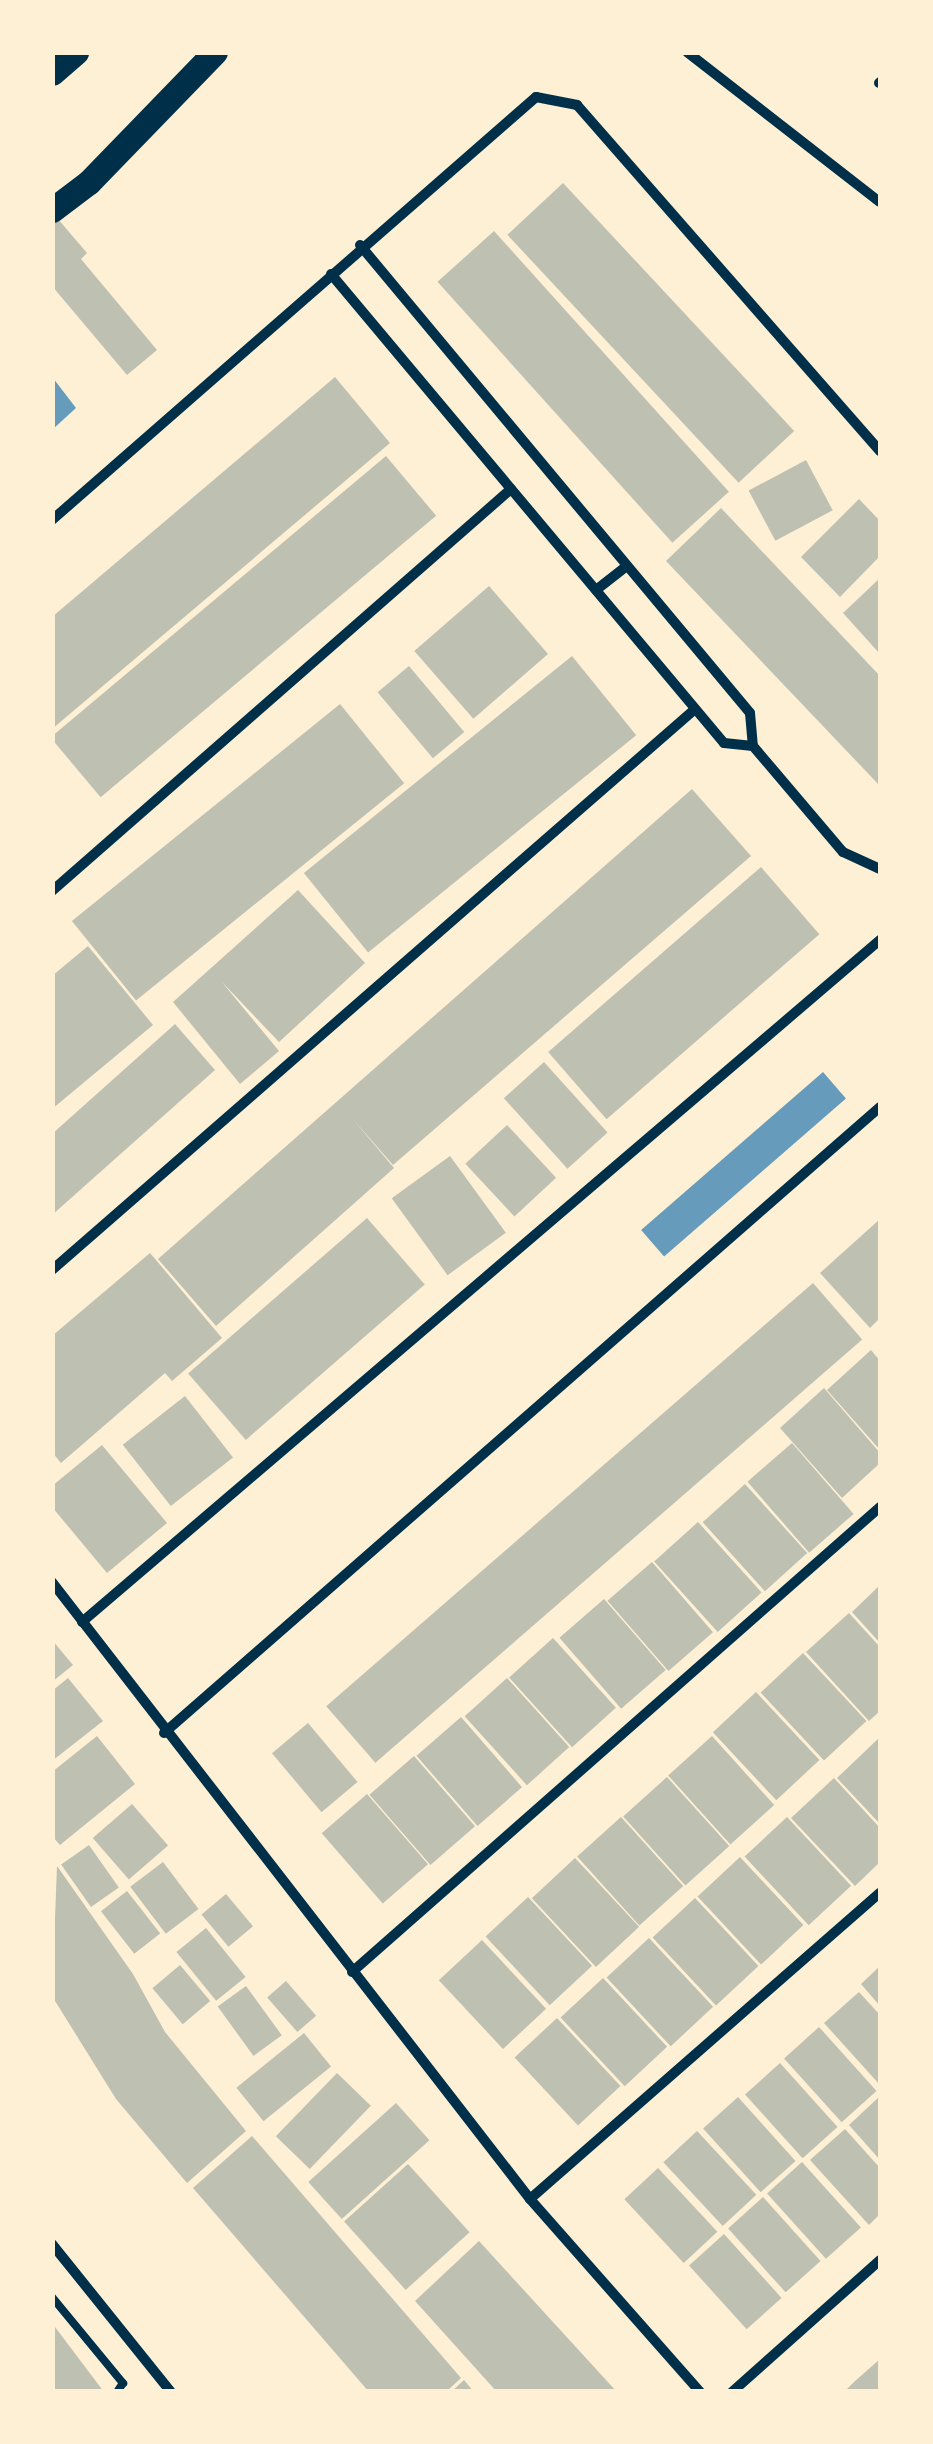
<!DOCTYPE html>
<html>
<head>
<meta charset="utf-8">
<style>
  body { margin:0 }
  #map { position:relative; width:933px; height:2444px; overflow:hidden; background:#fdf0d5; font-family:Manrope,sans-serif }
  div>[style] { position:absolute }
  .water>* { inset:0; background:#669bbc; transform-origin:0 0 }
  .building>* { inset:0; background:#bec0b2; transform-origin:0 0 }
  .service>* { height:8px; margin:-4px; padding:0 4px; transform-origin:4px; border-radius:4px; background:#003049 }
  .minor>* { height:10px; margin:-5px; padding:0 5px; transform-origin:5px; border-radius:5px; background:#003049 }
  .primary>* { height:25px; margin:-12.5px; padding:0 12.5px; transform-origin:12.5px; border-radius:12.5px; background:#003049 }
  span { translate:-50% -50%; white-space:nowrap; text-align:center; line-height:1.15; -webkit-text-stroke:8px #fdf0d5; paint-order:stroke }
  .frame { position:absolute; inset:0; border:55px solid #fdf0d5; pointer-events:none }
</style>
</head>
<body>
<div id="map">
  <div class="water">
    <i style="clip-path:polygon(53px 378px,76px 408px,53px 429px,52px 429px)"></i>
    <i style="left:823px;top:1072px;width:35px;height:241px;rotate:49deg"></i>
  </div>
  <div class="building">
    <i style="left:563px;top:183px;width:339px;height:76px;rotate:47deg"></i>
    <i style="clip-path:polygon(52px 212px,87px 253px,81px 259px,157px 350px,127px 375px,52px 286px)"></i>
    <i style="left:494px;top:231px;width:351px;height:76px;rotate:48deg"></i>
    <i style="clip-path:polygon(335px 377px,390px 443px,52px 729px,52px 617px)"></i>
    <i style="left:386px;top:456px;width:78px;height:438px;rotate:50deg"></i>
    <i style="left:806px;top:460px;width:57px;height:65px;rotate:62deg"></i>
    <i style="clip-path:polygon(859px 499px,880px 521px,880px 556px,840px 597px,801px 557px)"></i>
    <i style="clip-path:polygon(721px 508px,880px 676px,880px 786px,666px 561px)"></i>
    <i style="clip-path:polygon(880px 578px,880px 654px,843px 613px)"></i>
    <i style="left:489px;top:586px;width:90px;height:99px;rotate:49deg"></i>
    <i style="left:572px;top:656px;width:102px;height:345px;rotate:51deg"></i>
    <i style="left:409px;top:666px;width:86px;height:41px;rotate:50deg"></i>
    <i style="left:340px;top:704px;width:102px;height:345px;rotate:51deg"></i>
    <i style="clip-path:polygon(692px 789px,751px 856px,393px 1165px,351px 1117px,394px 1168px,216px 1326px,158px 1259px)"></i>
    <i style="left:761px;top:867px;width:89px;height:282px;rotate:49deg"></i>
    <i style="clip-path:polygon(298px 890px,365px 963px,279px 1042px,221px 981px,279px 1051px,240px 1084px,173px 1002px)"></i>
    <i style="clip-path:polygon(88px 946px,153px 1025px,52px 1109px,52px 976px)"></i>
    <i style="clip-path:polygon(175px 1024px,215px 1070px,52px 1215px,52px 1134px)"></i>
    <i style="left:544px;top:1062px;width:95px;height:54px;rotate:48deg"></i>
    <i style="left:507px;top:1125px;width:72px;height:57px;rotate:47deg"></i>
    <i style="left:450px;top:1156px;width:95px;height:72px;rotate:54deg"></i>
    <i style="left:367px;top:1218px;width:88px;height:237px;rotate:49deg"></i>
    <i style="clip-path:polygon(880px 1219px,880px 1318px,870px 1328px,820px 1273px)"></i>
    <i style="clip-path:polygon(150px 1253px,222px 1338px,172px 1381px,165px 1373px,61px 1463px,52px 1452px,52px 1336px)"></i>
    <i style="left:813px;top:1283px;width:75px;height:645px;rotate:49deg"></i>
    <i style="clip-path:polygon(871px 1350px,880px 1361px,880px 1450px,827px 1390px)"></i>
    <i style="clip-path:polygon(824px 1388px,880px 1453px,880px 1463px,842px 1498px,780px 1428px)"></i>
    <i style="left:185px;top:1396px;width:78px;height:79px;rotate:52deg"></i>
    <i style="left:792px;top:1443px;width:94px;height:59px;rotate:49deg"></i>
    <i style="clip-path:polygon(102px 1445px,167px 1523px,107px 1573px,52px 1507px,52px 1486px)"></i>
    <i style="left:745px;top:1484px;width:93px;height:57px;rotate:48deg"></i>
    <i style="left:698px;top:1522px;width:95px;height:59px;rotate:48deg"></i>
    <i style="left:652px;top:1562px;width:93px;height:59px;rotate:49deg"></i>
    <i style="clip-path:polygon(880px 1585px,880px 1643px,852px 1612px)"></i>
    <i style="left:604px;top:1599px;width:94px;height:59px;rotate:49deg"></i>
    <i style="clip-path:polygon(849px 1613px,880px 1647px,880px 1711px,869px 1721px,806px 1652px)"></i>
    <i style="left:553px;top:1638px;width:94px;height:59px;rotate:48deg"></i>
    <i style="clip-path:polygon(52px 1640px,73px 1665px,52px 1682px)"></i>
    <i style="left:803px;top:1653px;width:93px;height:58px;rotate:47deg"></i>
    <i style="clip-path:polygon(68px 1678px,103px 1721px,52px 1761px,52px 1691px)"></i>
    <i style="left:507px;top:1678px;width:93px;height:57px;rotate:48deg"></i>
    <i style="left:756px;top:1692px;width:93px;height:59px;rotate:47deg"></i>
    <i style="left:461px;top:1717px;width:93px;height:59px;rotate:49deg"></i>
    <i style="left:308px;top:1723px;width:77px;height:47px;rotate:50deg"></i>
    <i style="clip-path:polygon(97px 1736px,135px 1784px,60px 1845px,52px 1836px,52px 1772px)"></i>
    <i style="left:712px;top:1736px;width:93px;height:59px;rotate:48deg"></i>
    <i style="clip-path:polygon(880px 1737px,880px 1824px,837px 1778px)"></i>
    <i style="left:414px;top:1756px;width:93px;height:59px;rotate:49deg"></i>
    <i style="left:667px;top:1777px;width:93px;height:59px;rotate:48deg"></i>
    <i style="clip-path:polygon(834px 1778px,880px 1828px,880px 1862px,855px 1886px,791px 1818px)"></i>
    <i style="left:367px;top:1794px;width:93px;height:60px;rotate:49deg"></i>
    <i style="left:132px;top:1804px;width:55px;height:52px;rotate:49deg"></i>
    <i style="left:621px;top:1817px;width:93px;height:59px;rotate:48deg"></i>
    <i style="left:787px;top:1817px;width:94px;height:58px;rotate:47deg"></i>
    <i style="left:89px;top:1845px;width:52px;height:34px;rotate:55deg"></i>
    <i style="left:740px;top:1857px;width:93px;height:58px;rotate:47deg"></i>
    <i style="left:575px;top:1858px;width:94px;height:59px;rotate:47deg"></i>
    <i style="left:163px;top:1862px;width:59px;height:41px;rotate:53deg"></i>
    <i style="clip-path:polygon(57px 1866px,133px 1974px,165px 2032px,246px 2131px,187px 2183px,116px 2099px,52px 1996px)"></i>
    <i style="left:127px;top:1891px;width:54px;height:33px;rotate:52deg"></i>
    <i style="left:226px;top:1894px;width:42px;height:32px;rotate:50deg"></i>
    <i style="left:528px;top:1897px;width:94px;height:58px;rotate:47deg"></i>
    <i style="left:695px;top:1898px;width:93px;height:58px;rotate:47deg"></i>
    <i style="left:206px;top:1928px;width:63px;height:38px;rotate:51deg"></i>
    <i style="left:649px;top:1938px;width:94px;height:58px;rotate:47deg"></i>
    <i style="left:482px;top:1940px;width:94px;height:59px;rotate:47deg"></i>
    <i style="left:180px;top:1965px;width:47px;height:36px;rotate:50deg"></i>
    <i style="clip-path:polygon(880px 1966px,880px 2006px,861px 1984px)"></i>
    <i style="left:603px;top:1978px;width:94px;height:58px;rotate:47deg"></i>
    <i style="left:286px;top:1981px;width:46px;height:25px;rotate:49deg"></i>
    <i style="left:246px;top:1986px;width:61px;height:35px;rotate:54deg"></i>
    <i style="clip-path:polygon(859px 1992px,880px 2015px,880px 2085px,824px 2023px)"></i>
    <i style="left:557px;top:2018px;width:93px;height:58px;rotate:47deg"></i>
    <i style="left:819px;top:2027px;width:86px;height:47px;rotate:48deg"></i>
    <i style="left:304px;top:2033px;width:43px;height:87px;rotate:51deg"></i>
    <i style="left:780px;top:2063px;width:86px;height:47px;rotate:48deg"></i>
    <i style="left:337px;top:2073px;width:47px;height:88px;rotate:44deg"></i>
    <i style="clip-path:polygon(880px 2096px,880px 2160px,849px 2125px)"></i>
    <i style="left:738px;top:2097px;width:86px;height:47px;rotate:48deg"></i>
    <i style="left:396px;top:2103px;width:50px;height:118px;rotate:48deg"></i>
    <i style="clip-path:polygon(845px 2129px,880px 2168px,880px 2214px,869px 2225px,810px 2160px)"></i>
    <i style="left:697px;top:2131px;width:87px;height:46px;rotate:47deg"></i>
    <i style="clip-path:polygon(252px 2136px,461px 2378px,446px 2392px,369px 2392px,193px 2188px)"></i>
    <i style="left:802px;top:2162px;width:88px;height:47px;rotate:48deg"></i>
    <i style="left:408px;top:2164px;width:92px;height:86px;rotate:48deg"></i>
    <i style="left:658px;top:2168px;width:87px;height:46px;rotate:47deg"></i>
    <i style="left:763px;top:2197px;width:86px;height:47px;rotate:48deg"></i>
    <i style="left:724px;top:2234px;width:86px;height:47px;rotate:48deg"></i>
    <i style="clip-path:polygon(479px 2241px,510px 2275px,617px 2392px,497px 2392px,415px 2301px)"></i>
    <i style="clip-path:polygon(52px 2323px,104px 2392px,52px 2392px)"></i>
    <i style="clip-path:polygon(880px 2359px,880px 2392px,844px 2392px,854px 2382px)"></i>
    <i style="clip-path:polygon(464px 2380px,474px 2392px,451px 2392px)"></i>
  </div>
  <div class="service">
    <i style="left:52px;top:2297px;width:112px;rotate:50.5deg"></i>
    <i style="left:123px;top:2383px;width:11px;rotate:124deg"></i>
  </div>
  <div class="minor">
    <i style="left:687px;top:52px;width:244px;rotate:37.9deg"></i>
    <i style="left:879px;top:83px;width:1px;rotate:-45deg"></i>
    <i style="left:360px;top:245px;width:609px;rotate:50.19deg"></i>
    <i style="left:750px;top:713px;width:33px;rotate:85deg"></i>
    <i style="left:753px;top:746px;width:139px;rotate:49.7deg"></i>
    <i style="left:843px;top:852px;width:41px;rotate:24.7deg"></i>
    <i style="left:331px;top:274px;width:612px;rotate:50.04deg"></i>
    <i style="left:724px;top:743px;width:29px;rotate:6deg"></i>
    <i style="left:52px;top:520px;width:643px;rotate:-41.15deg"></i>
    <i style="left:536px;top:97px;width:42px;rotate:11deg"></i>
    <i style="left:577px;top:105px;width:460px;rotate:48.8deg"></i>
    <i style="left:596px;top:590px;width:39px;rotate:-38deg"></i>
    <i style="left:52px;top:891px;width:610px;rotate:-41.21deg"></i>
    <i style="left:52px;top:1270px;width:853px;rotate:-41.1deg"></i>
    <i style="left:52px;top:1582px;width:780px;rotate:52.23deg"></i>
    <i style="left:530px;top:2199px;width:257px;rotate:48.6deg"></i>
    <i style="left:82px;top:1622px;width:1050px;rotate:-40.52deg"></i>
    <i style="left:164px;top:1733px;width:951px;rotate:-41.16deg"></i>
    <i style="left:352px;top:1972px;width:704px;rotate:-41.37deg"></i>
    <i style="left:530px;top:2199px;width:465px;rotate:-41.2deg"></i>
    <i style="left:52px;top:2244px;width:190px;rotate:51.2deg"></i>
    <i style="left:732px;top:2392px;width:198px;rotate:-41.7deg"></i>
  </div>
  <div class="primary">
    <i style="left:52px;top:73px;width:32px;rotate:-41deg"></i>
    <i style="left:52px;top:210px;width:46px;rotate:-37.1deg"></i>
    <i style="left:89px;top:182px;width:181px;rotate:-45.9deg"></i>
  </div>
  <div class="frame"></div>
</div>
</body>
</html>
